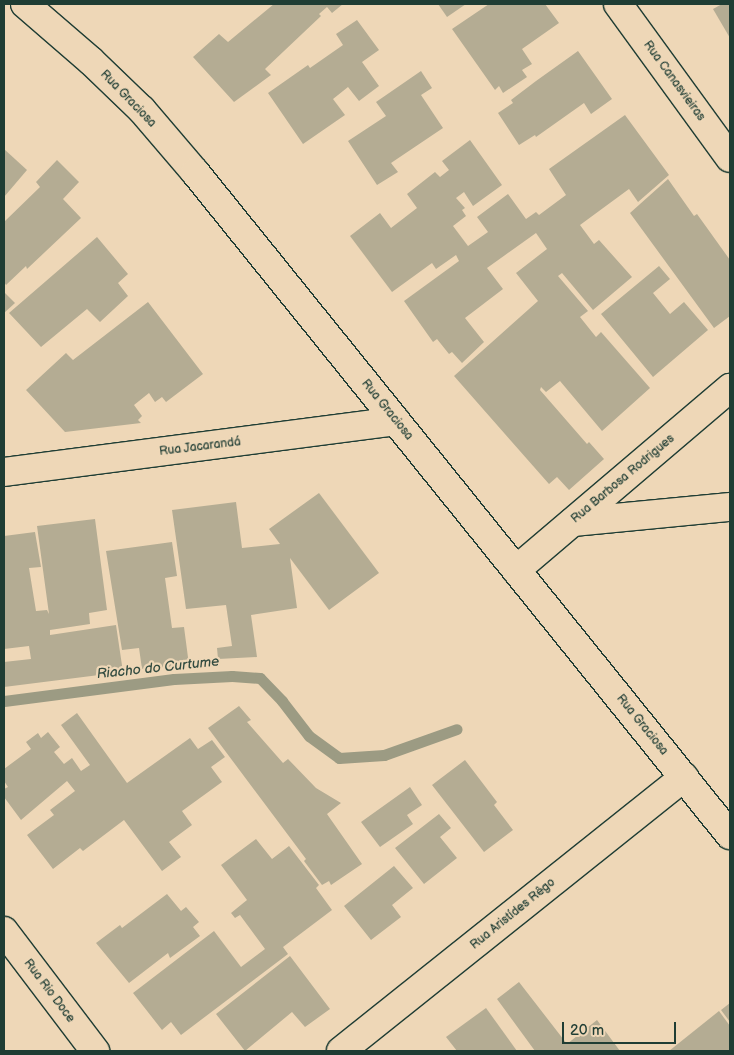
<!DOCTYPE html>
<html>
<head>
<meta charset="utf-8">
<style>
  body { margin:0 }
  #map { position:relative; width:734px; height:1055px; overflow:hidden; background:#eed7b7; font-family:"Balsamiq Sans",sans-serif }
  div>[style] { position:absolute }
  .stream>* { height:11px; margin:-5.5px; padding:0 5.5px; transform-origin:5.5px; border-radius:5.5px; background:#9c9b83 }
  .building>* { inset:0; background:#b4ac93 }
  .roads { filter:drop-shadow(1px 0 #1f3d34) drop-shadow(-1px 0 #1f3d34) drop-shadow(0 1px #1f3d34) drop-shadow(0 -1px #1f3d34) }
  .minor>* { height:28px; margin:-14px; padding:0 14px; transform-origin:14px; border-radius:14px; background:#eed7b7 }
  .major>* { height:28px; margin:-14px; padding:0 14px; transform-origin:14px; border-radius:14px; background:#eed7b7 }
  span { translate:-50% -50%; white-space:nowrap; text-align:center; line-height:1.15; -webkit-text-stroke:4.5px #eed7b7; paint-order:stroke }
  .street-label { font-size:12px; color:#1f3d34 }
  .water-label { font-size:14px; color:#324b40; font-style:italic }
  .frame { position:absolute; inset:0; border:5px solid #1f3d34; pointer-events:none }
  .scale { position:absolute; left:562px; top:1022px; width:114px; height:22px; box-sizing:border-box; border:2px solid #1f3d34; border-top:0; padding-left:6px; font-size:15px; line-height:18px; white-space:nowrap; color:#1f3d34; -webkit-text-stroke:4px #eed7b7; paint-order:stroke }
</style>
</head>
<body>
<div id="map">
  <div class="stream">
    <i style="left:4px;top:701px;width:171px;rotate:-7.4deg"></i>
    <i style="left:174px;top:679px;width:58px;rotate:-3deg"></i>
    <i style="left:232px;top:676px;width:28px;rotate:4deg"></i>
    <i style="left:260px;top:678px;width:32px;rotate:46deg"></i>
    <i style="left:282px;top:701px;width:44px;rotate:52.4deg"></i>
    <i style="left:309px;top:736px;width:37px;rotate:36deg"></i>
    <i style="left:339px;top:758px;width:45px;rotate:-3.8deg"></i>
    <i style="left:384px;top:755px;width:77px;rotate:-19.6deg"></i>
  </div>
  <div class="building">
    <i style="clip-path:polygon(274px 4px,343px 4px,332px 13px,327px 7px,319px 14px,321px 16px,265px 69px,271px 75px,234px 102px,193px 57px,219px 34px,228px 42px)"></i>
    <i style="clip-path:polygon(438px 4px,466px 4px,447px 17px)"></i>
    <i style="clip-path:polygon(489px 4px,545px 4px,559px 23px,522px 49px,532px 64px,522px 70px,527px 77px,503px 93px,499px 86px,495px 90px,452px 29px)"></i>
    <i style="clip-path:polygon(722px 4px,730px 4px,730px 38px,713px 9px)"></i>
    <i style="clip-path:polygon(357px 20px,379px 50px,362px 62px,379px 86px,359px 101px,348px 87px,333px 99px,345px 115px,303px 144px,268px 93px,308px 65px,310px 68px,343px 45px,336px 34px)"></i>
    <i style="clip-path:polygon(578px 51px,612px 99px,591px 114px,584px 103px,536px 137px,535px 135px,519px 145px,498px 113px,513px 103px,511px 100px,536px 81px)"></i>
    <i style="clip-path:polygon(421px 71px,432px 88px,421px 95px,443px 128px,391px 163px,398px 172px,377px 185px,348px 141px,386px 116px,376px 102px)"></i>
    <i style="clip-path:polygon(625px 115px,669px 175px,638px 202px,629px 189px,580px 225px,594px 244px,599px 240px,632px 277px,593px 310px,562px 273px,558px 276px,588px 311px,580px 317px,596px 337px,601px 332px,650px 388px,602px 431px,560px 381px,546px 392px,541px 387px,540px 390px,587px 444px,589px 442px,604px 459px,569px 490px,557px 477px,549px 484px,454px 376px,538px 301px,516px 273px,547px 249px,536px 233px,487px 268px,503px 289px,465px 318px,484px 342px,462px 363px,452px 352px,449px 354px,437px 339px,433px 342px,404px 301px,459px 261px,456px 255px,436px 269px,432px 263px,392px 292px,350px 236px,380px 213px,391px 228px,417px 208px,407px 194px,435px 172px,440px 177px,449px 170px,442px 161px,470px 140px,502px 185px,473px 206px,464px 192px,456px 198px,465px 208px,462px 210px,466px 216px,453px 226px,468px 246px,488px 232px,477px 217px,508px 194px,526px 219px,536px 212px,539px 215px,566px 195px,549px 169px)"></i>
    <i style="clip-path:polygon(4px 149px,27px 170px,4px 197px)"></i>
    <i style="clip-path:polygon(57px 160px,79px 182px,63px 199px,81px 218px,27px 269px,26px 266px,6px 285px,4px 282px,4px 222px,40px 187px,36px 182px)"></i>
    <i style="clip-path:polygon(668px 179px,694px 216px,697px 214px,730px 260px,730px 316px,714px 328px,630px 213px)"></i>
    <i style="clip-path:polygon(97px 237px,128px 274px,118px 283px,128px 296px,100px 322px,87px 309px,41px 347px,9px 313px)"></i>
    <i style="clip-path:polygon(659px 266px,670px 279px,653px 293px,670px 314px,684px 302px,708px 330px,653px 377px,601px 314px)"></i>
    <i style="clip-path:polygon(4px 292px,15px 303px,4px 313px)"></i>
    <i style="clip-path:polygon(148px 302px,203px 374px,166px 402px,162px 397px,155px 402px,149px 393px,134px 405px,142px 416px,138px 420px,141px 423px,65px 432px,26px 390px,66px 353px,73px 360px)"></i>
    <i style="clip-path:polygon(319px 493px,379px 573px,329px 610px,290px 558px,297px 608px,251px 615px,257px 657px,218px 659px,217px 648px,232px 646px,226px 605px,186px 609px,172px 510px,236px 502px,242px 548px,280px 544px,269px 529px)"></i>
    <i style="clip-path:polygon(95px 519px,107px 610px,89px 613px,90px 624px,50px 630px,50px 635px,116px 625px,123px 672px,4px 687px,4px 662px,31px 659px,29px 646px,4px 649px,4px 536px,35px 532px,41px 567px,29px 568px,36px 611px,47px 610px,49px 614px,37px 526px)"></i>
    <i style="clip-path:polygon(172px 542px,177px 576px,165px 578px,172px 628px,184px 627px,189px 665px,142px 669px,139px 648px,122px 650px,106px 551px)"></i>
    <i style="clip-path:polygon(239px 706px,251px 720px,247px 722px,283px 763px,288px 759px,316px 788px,341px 803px,327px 814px,362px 864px,331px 885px,329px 881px,322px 885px,304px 861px,306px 859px,208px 728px)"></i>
    <i style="clip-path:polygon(77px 713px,127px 783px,190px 738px,198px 749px,212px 740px,225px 757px,211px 767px,222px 782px,182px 811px,192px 825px,169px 842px,181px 857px,162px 871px,124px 820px,83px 851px,80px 848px,53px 869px,27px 835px,54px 815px,50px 810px,75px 791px,67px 781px,21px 820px,4px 797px,4px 789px,8px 787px,4px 781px,4px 769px,31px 749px,26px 742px,38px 733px,41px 738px,48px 732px,60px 747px,54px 752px,64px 764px,72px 758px,81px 771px,90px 765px,61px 725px)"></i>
    <i style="clip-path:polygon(465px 760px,497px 802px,494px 805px,513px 830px,484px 852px,432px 785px)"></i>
    <i style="clip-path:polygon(410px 787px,422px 805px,407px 815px,413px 824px,380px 847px,361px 822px)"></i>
    <i style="clip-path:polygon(439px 814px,451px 828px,440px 837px,457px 858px,424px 884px,395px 848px)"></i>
    <i style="clip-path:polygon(256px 839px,272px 859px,289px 846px,319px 885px,316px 888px,332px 910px,283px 947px,288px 954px,181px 1035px,171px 1022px,162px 1030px,133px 993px,214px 931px,241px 967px,265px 949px,240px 915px,235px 918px,231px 913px,247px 900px,221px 865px)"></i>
    <i style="clip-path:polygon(394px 866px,413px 888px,392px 905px,401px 917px,371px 940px,344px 906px)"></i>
    <i style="clip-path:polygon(167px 894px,181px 911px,186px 907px,199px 922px,193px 927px,200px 936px,170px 958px,168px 953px,129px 983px,96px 943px,120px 925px,122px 928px)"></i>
    <i style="clip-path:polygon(290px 956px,330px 1009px,305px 1027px,292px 1012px,245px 1051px,216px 1014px)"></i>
    <i style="clip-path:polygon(519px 982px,567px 1044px,597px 1020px,620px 1051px,535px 1051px,497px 999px)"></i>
    <i style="clip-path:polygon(730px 1003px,730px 1022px,721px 1010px)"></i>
    <i style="clip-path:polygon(486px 1008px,517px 1051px,457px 1051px,446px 1037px)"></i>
    <i style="clip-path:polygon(719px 1011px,730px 1026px,730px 1051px,669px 1051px)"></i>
  </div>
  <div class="roads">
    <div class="minor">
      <i style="left:618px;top:4px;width:190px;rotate:54deg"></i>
      <i style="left:4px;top:472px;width:395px;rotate:-7.4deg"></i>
      <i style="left:573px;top:522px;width:158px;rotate:-5.5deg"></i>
      <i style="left:516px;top:570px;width:281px;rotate:-40.4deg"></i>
      <i style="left:4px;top:931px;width:151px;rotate:52.8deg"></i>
      <i style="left:341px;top:1051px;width:439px;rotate:-38.6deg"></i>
    </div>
    <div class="major">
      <i style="left:25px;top:4px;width:87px;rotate:40.8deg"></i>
      <i style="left:91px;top:61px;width:71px;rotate:43.9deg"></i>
      <i style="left:142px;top:110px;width:82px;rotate:49.5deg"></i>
      <i style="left:195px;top:172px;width:852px;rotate:51.1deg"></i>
    </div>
  </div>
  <div class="street-label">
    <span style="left:674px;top:81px;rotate:54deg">Rua Canasvieiras</span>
    <span style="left:128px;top:99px;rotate:46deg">Rua Graciosa</span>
    <span style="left:387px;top:410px;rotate:51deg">Rua Graciosa</span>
    <span style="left:200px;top:447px;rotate:-7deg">Rua Jacarandá</span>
    <span style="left:623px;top:479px;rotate:-40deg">Rua Barbosa Rodrigues</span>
    <span style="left:642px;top:725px;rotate:51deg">Rua Graciosa</span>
    <span style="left:513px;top:914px;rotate:-39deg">Rua Aristídes Rêgo</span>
    <span style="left:49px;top:991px;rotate:53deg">Rua Rio Doce</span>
  </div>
  <div class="water-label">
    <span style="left:158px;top:668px;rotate:-6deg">Riacho do Curtume</span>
  </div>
  <div class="frame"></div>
  <div class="scale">20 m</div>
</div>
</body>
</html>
